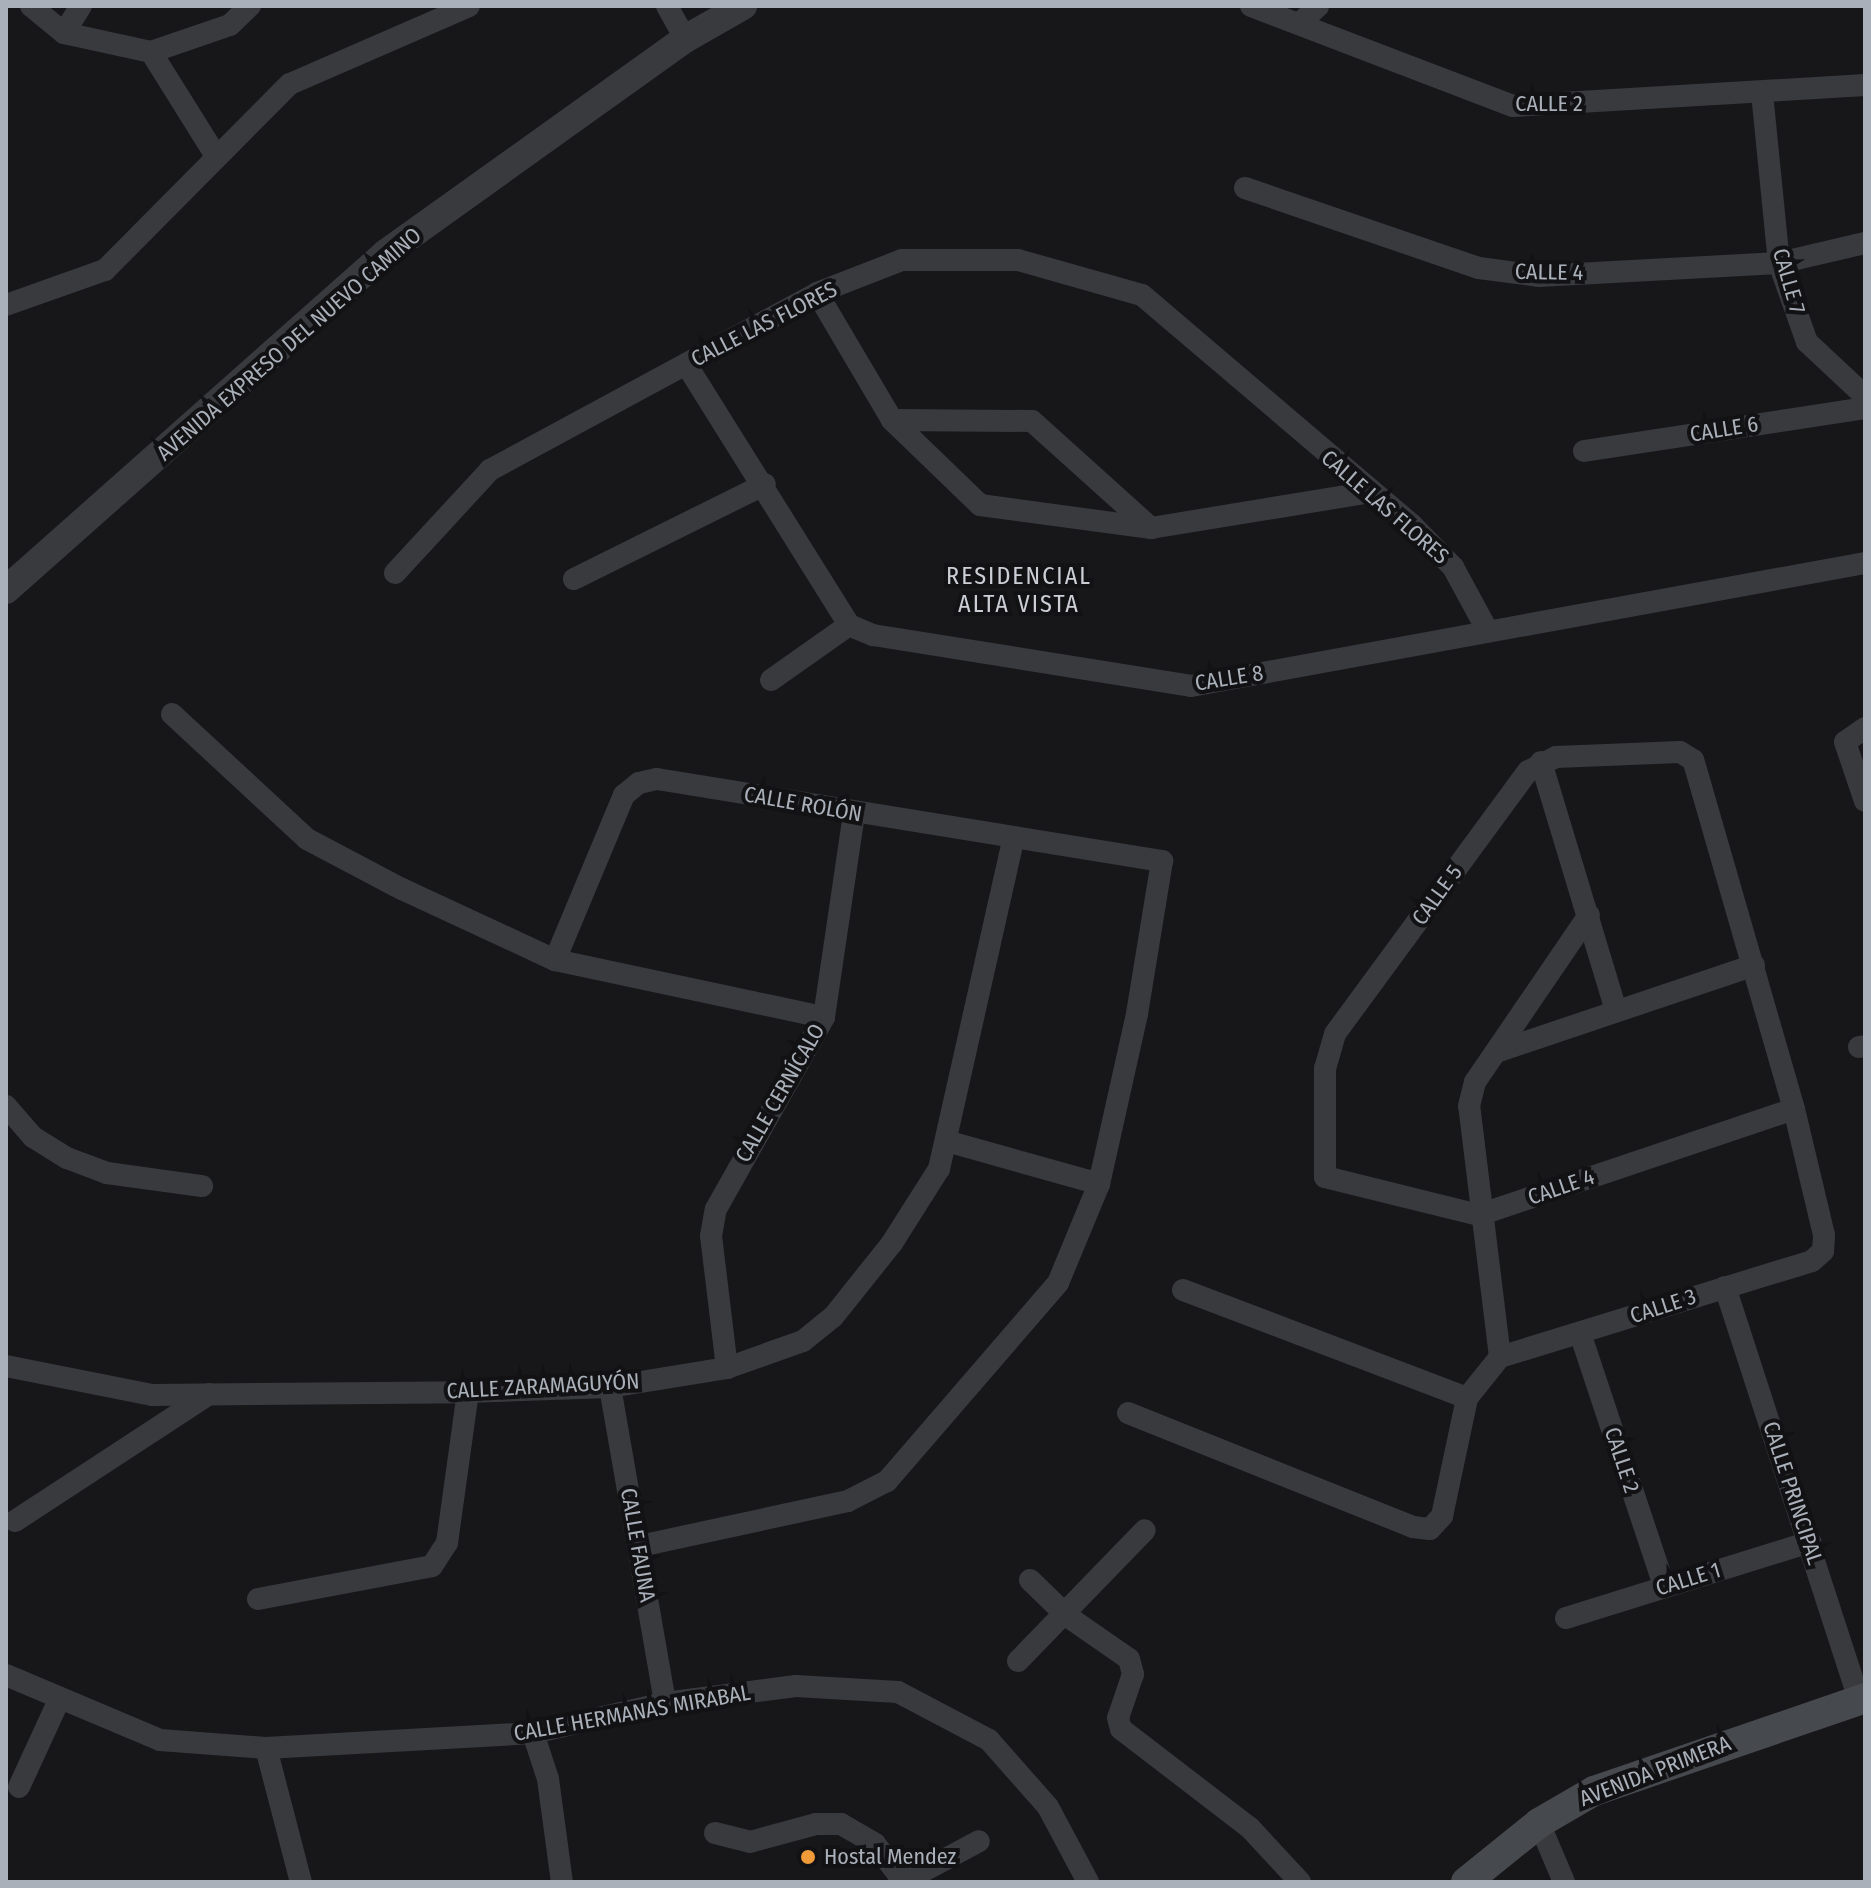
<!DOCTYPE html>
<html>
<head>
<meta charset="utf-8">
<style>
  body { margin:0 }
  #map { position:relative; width:1871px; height:1888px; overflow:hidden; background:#171719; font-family:"Fira Sans Condensed",sans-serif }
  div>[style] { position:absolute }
  .minor>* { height:22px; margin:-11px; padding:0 11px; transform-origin:11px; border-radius:11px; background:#383a3e }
  .tertiary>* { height:28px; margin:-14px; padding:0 14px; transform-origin:14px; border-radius:14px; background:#383a3e }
  .secondary>* { height:30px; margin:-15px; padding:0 15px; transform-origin:15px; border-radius:15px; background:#46494e }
  .dots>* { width:22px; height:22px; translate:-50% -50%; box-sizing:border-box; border:4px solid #121214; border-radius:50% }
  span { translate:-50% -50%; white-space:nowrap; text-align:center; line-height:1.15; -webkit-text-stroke:8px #121214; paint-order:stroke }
  .street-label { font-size:22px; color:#aab0b9 }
  .poi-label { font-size:22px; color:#aab0b9 }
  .left { translate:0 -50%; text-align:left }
  .neighbourhood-label { font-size:24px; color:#cbcfd5; letter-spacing:2px }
  .frame { position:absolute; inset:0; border:8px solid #aab0b9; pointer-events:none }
</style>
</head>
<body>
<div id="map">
  <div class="minor">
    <i style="left:31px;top:6px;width:43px;rotate:39.3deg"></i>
    <i style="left:64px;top:33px;width:89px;rotate:12.3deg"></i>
    <i style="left:151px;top:52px;width:83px;rotate:-18.9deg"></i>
    <i style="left:230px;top:25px;width:28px;rotate:-44deg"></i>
    <i style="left:667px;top:6px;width:38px;rotate:61deg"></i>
    <i style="left:1251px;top:6px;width:280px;rotate:20.9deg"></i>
    <i style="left:1513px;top:106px;width:353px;rotate:-3.4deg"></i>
    <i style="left:1299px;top:24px;width:26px;rotate:-43deg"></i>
    <i style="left:64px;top:33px;width:32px;rotate:-58deg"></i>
    <i style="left:151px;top:52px;width:123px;rotate:58deg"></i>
    <i style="left:1762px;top:93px;width:171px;rotate:84.3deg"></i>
    <i style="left:1779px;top:263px;width:84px;rotate:70.5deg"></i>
    <i style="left:1807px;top:342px;width:79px;rotate:43deg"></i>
    <i style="left:1245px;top:188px;width:247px;rotate:18.9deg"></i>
    <i style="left:1479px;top:268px;width:61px;rotate:7.6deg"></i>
    <i style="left:1539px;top:276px;width:240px;rotate:-3.1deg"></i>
    <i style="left:1779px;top:263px;width:88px;rotate:-13.1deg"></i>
    <i style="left:817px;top:293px;width:147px;rotate:59.4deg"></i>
    <i style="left:892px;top:420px;width:122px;rotate:44deg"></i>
    <i style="left:980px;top:505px;width:173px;rotate:7.7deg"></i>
    <i style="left:1151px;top:528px;width:222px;rotate:-9.3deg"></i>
    <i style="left:6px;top:305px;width:105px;rotate:-19.5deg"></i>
    <i style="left:105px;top:270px;width:262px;rotate:-45.2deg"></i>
    <i style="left:290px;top:84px;width:195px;rotate:-23.5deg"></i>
    <i style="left:686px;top:364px;width:308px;rotate:58deg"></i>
    <i style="left:849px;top:625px;width:26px;rotate:23deg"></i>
    <i style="left:873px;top:635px;width:322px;rotate:9.1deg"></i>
    <i style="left:1191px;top:686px;width:685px;rotate:-10.34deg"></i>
    <i style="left:892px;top:420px;width:140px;rotate:0.4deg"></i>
    <i style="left:1032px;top:421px;width:160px;rotate:42deg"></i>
    <i style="left:1584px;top:451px;width:284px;rotate:-8.7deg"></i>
    <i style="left:395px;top:573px;width:140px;rotate:-47.3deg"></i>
    <i style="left:490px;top:470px;width:372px;rotate:-28.4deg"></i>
    <i style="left:817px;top:293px;width:91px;rotate:-21.2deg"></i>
    <i style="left:902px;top:260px;width:116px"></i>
    <i style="left:1018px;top:260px;width:129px;rotate:15.8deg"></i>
    <i style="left:1142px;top:295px;width:355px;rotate:40.4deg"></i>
    <i style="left:1412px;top:525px;width:59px;rotate:45.7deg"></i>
    <i style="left:1453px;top:567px;width:72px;rotate:61.6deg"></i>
    <i style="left:574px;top:579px;width:213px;rotate:-26.4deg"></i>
    <i style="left:771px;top:680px;width:95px;rotate:-35.2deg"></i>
    <i style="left:172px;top:714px;width:184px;rotate:42.8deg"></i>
    <i style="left:307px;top:839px;width:107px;rotate:27.8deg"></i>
    <i style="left:402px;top:889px;width:169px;rotate:24.9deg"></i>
    <i style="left:555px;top:960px;width:275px;rotate:12deg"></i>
    <i style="left:1865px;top:728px;width:24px;rotate:145deg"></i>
    <i style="left:1845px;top:742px;width:62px;rotate:71.3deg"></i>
    <i style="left:1541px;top:762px;width:259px;rotate:73.2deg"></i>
    <i style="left:555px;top:960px;width:179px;rotate:-67.3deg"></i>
    <i style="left:624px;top:795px;width:19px;rotate:-39deg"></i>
    <i style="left:639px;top:783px;width:18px;rotate:-13deg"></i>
    <i style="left:657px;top:779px;width:512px;rotate:9.22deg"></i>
    <i style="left:1162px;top:861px;width:155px;rotate:99.3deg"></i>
    <i style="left:1137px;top:1014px;width:174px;rotate:102.6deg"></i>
    <i style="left:1099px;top:1184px;width:107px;rotate:112.5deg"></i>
    <i style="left:1058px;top:1283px;width:262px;rotate:130.8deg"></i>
    <i style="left:887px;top:1481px;width:44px;rotate:152.9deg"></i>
    <i style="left:848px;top:1501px;width:214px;rotate:167.8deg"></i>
    <i style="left:1859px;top:1047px;width:6px;rotate:-9deg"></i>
    <i style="left:1499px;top:1051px;width:269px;rotate:-18.6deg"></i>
    <i style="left:6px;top:1106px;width:41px;rotate:48.9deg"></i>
    <i style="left:33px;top:1137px;width:40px;rotate:32deg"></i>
    <i style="left:67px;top:1158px;width:43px;rotate:20.6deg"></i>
    <i style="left:107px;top:1173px;width:96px;rotate:7.8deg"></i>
    <i style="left:950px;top:1142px;width:155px;rotate:15.7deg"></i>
    <i style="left:1725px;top:1287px;width:434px;rotate:72deg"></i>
    <i style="left:1183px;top:1290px;width:304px;rotate:20.8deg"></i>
    <i style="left:1580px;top:1333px;width:267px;rotate:71.6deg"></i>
    <i style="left:1500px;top:1357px;width:326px;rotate:-17.1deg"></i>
    <i style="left:1812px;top:1261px;width:15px;rotate:-42deg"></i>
    <i style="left:1823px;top:1251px;width:16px;rotate:-86deg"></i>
    <i style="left:1824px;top:1235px;width:130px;rotate:-103.4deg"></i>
    <i style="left:1794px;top:1109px;width:363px;rotate:-106.1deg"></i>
    <i style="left:1693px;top:760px;width:15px;rotate:-148deg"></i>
    <i style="left:1680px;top:752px;width:124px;rotate:177.7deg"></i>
    <i style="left:1556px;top:757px;width:31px;rotate:153deg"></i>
    <i style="left:1528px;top:771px;width:326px;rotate:126.3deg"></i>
    <i style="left:1335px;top:1034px;width:35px;rotate:106deg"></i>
    <i style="left:1325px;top:1068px;width:109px;rotate:90deg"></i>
    <i style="left:1325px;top:1177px;width:159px;rotate:13.9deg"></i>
    <i style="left:1479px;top:1215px;width:332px;rotate:-18.6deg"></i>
    <i style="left:6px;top:1366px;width:149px;rotate:11.2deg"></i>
    <i style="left:152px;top:1395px;width:316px;rotate:-0.5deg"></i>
    <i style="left:468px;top:1392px;width:142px;rotate:-2deg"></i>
    <i style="left:610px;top:1387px;width:119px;rotate:-9.2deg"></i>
    <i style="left:727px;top:1368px;width:81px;rotate:-19.6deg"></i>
    <i style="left:803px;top:1341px;width:38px;rotate:-39deg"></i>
    <i style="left:833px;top:1317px;width:95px;rotate:-51.4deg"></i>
    <i style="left:892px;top:1243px;width:88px;rotate:-57.6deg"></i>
    <i style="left:939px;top:1169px;width:340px;rotate:-77.3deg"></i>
    <i style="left:727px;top:1368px;width:133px;rotate:-96.9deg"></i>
    <i style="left:711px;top:1236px;width:27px;rotate:-80deg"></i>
    <i style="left:716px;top:1209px;width:220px;rotate:-60.6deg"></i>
    <i style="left:824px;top:1017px;width:206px;rotate:-81.6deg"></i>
    <i style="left:610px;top:1387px;width:321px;rotate:80.1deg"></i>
    <i style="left:1128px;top:1413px;width:307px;rotate:21.8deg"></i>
    <i style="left:1413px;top:1527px;width:17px;rotate:7deg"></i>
    <i style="left:1430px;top:1529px;width:18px;rotate:-47deg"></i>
    <i style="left:1442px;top:1516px;width:121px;rotate:-78deg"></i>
    <i style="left:1467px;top:1398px;width:53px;rotate:-51.2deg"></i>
    <i style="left:1500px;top:1357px;width:253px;rotate:-97deg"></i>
    <i style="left:1469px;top:1106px;width:25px;rotate:-76deg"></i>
    <i style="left:1475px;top:1082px;width:202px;rotate:-55.7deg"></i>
    <i style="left:15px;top:1521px;width:232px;rotate:-33.2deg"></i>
    <i style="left:1030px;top:1580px;width:52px;rotate:44.2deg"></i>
    <i style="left:1067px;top:1616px;width:75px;rotate:34.7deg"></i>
    <i style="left:1129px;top:1659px;width:16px;rotate:75deg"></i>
    <i style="left:1133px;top:1674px;width:46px;rotate:108.8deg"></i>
    <i style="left:1118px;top:1718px;width:11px;rotate:75deg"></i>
    <i style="left:1121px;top:1729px;width:163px;rotate:37.5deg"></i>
    <i style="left:1250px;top:1828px;width:74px;rotate:47.2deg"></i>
    <i style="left:258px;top:1599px;width:177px;rotate:-10.7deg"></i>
    <i style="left:432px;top:1566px;width:27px;rotate:-57deg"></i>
    <i style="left:447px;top:1543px;width:152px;rotate:-82.1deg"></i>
    <i style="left:1566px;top:1618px;width:256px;rotate:-17.3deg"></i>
    <i style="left:1018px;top:1661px;width:182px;rotate:-45.9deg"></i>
    <i style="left:6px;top:1675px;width:167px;rotate:22.9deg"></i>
    <i style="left:160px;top:1740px;width:106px;rotate:4.3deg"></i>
    <i style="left:266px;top:1748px;width:267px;rotate:-3.2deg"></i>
    <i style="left:533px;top:1733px;width:135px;rotate:-12.8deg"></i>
    <i style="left:665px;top:1703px;width:132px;rotate:-7.4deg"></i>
    <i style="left:796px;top:1686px;width:102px;rotate:3.4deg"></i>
    <i style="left:898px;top:1692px;width:103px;rotate:27.8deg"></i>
    <i style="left:989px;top:1740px;width:89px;rotate:48.6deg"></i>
    <i style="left:1048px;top:1807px;width:85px;rotate:61.9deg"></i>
    <i style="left:533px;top:1733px;width:48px;rotate:71.9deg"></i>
    <i style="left:548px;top:1779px;width:104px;rotate:82.3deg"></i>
    <i style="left:266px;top:1748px;width:138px;rotate:75.4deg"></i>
    <i style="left:19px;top:1787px;width:98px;rotate:-65.3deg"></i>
    <i style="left:1539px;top:1823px;width:64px;rotate:67deg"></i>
    <i style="left:715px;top:1833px;width:36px;rotate:14deg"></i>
    <i style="left:750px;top:1842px;width:68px;rotate:-15.3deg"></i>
    <i style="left:816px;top:1824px;width:25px"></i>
    <i style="left:841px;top:1824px;width:39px;rotate:30deg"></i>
    <i style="left:875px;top:1844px;width:48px;rotate:52.7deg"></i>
    <i style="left:903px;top:1882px;width:86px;rotate:-28.3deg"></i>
  </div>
  <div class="tertiary">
    <i style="left:6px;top:590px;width:508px;rotate:-41.57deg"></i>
    <i style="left:386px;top:253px;width:368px;rotate:-35.6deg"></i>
    <i style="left:685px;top:39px;width:67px;rotate:-29.6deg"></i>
  </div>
  <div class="secondary">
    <i style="left:1466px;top:1882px;width:94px;rotate:-38.9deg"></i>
    <i style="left:1539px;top:1823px;width:64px;rotate:-30.2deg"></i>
    <i style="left:1594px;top:1791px;width:287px;rotate:-18.9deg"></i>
  </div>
  <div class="dots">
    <i style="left:808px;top:1857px;background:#ef9b39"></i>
  </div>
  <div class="street-label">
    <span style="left:1549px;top:104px">CALLE 2</span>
    <span style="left:1549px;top:272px;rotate:1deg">CALLE 4</span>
    <span style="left:1789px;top:281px;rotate:74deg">CALLE 7</span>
    <span style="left:764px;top:324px;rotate:-27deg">CALLE LAS FLORES</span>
    <span style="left:289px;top:344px;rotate:-41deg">AVENIDA EXPRESO DEL NUEVO CAMINO</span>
    <span style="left:1724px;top:429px;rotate:-9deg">CALLE 6</span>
    <span style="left:1385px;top:507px;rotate:41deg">CALLE LAS FLORES</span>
    <span style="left:1229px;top:678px;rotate:-9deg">CALLE 8</span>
    <span style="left:803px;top:804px;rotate:10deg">CALLE ROLÓN</span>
    <span style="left:1437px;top:895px;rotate:-54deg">CALLE 5</span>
    <span style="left:780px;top:1093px;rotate:-60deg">CALLE CERNÍCALO</span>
    <span style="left:1561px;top:1187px;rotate:-19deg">CALLE 4</span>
    <span style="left:1663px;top:1306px;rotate:-18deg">CALLE 3</span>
    <span style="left:543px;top:1386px;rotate:-3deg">CALLE ZARAMAGUYÓN</span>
    <span style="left:1622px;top:1460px;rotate:72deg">CALLE 2</span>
    <span style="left:1793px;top:1493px;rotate:72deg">CALLE PRINCIPAL</span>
    <span style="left:638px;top:1545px;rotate:80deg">CALLE FAUNA</span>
    <span style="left:1688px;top:1579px;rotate:-17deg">CALLE 1</span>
    <span style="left:632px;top:1713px;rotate:-10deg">CALLE HERMANAS MIRABAL</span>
    <span style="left:1655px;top:1771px;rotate:-21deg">AVENIDA PRIMERA</span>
  </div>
  <div class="poi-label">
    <span class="left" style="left:824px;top:1857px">Hostal Mendez</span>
  </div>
  <div class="neighbourhood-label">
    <span style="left:1019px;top:591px">RESIDENCIAL<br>ALTA VISTA</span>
  </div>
  <div class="frame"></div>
</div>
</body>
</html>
